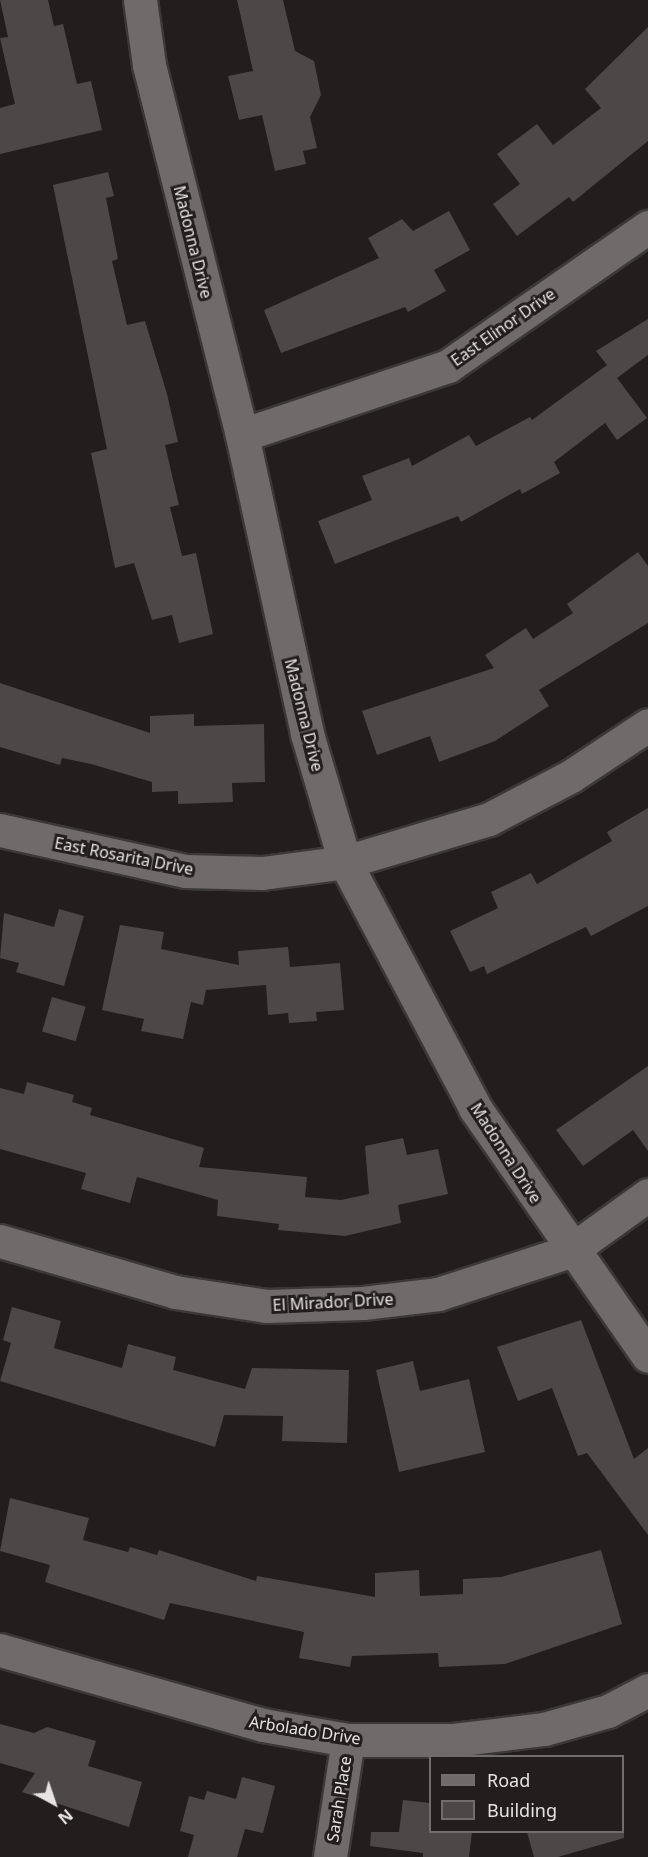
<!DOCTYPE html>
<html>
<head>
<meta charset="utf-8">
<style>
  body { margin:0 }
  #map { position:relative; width:648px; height:1857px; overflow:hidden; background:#231d1e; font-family:"Noto Sans",sans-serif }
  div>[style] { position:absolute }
  .building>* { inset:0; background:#4d4748; transform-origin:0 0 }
  .roads { filter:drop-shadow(2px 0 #3c3838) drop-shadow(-2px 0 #3c3838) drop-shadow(0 2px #3c3838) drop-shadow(0 -2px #3c3838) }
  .minor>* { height:33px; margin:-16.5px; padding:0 16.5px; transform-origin:16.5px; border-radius:16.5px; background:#706a6a }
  span { translate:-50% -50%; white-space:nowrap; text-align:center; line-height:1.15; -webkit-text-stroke:6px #231d1e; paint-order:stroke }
  .street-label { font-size:16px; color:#e7e3e4 }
  .legend { position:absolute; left:429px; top:1755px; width:195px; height:78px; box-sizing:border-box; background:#231d1e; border:2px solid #716c6d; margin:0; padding:8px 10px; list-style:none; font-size:18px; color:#e7e3e4 }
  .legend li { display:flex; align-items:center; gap:12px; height:30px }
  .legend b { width:30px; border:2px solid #716c6d }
  .north { position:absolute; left:24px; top:1773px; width:60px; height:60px; -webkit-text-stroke:4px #231d1e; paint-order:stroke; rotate:140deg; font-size:16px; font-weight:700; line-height:24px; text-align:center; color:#e7e3e4 }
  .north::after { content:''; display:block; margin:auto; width:21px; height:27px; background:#e7e3e4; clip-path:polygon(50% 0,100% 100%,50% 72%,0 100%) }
</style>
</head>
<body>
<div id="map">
  <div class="building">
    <i style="clip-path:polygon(0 0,48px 0,54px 26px,63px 24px,77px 84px,91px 81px,102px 130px,0 154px,0 108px,15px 104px,0 38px,8px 37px)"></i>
    <i style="clip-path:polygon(237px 0,283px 0,295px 51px,314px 61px,321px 95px,310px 117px,317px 148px,303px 151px,306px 164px,275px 171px,262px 115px,239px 120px,228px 76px,253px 71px)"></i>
    <i style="clip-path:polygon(648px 27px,648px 141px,573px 202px,569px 197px,517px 236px,493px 204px,520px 184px,497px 154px,537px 124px,553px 145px,601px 108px,585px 89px)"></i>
    <i style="clip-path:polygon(108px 172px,114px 196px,106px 198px,118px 259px,112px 261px,127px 325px,145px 321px,167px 394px,178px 442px,165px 445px,179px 505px,170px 507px,182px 556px,196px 553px,213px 634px,179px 643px,172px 615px,152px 620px,134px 563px,115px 568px,91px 453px,107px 449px,53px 185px)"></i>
    <i style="clip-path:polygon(449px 211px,470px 250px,434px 270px,446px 291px,408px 312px,405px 307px,281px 353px,264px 310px,379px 258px,368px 238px,402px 219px,413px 231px)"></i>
    <i style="clip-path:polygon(648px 319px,648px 355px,617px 378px,647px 418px,617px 440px,605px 423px,554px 462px,560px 473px,522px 494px,520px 489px,461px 522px,458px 516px,335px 564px,318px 521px,372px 500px,362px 476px,409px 458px,412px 466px,469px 435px,476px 446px,530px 417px,532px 420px,607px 365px,596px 351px)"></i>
    <i style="clip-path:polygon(638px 552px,648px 566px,648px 623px,539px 690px,549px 706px,495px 741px,439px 762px,430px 736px,377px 755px,362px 711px,494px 668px,485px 655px,526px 628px,533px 639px,573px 613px,567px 604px)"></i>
    <i style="clip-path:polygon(0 683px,150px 733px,150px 716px,194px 714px,194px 726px,264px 724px,265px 782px,232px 783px,233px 802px,178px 804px,178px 791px,152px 792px,152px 782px,91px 764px,62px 758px,60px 765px,0 747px)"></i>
    <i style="clip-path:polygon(648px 808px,648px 906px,591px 936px,586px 927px,487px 974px,484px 966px,470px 972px,450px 931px,498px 908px,491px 892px,531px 873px,537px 884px,612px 841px,607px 832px)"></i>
    <i style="clip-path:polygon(59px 909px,84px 916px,64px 986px,16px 972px,19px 963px,0 958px,4px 913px,54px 927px)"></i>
    <i style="clip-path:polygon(120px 925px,164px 932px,161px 949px,239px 965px,238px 951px,288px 947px,290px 967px,340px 963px,344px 1010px,316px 1012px,317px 1021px,289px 1023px,288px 1013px,268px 1015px,266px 985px,206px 990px,203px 1005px,191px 1002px,183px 1039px,141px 1031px,144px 1019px,102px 1010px)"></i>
    <i style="left:52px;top:997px;width:35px;height:36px;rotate:16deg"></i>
    <i style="clip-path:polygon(648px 1066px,648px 1151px,633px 1130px,583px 1166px,556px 1130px)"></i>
    <i style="clip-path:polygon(27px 1082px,74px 1095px,72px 1102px,92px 1108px,90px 1115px,204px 1148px,199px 1167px,307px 1177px,305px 1197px,341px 1200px,369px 1194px,365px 1146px,403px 1138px,407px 1155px,438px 1149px,448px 1194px,398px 1205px,401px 1223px,345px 1236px,278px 1230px,279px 1224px,217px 1216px,218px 1200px,137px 1177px,130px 1203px,81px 1189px,86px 1173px,0 1149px,0 1088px,24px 1094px)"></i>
    <i style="clip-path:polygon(12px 1307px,61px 1321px,54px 1348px,122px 1368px,128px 1344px,176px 1357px,173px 1370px,245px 1389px,252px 1368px,349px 1370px,347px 1443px,282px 1441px,283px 1416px,224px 1415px,215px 1447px,0 1381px,11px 1343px,3px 1340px)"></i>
    <i style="clip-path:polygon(581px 1320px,634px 1459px,648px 1448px,648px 1535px,587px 1453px,578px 1456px,552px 1388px,518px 1401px,497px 1347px)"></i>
    <i style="clip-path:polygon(413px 1361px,420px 1391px,469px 1379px,485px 1452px,399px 1472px,376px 1370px)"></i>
    <i style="clip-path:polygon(10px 1498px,89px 1518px,83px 1540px,128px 1552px,130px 1547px,157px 1555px,159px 1550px,256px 1581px,257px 1576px,375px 1597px,375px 1573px,419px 1570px,420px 1596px,463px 1594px,463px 1579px,501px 1577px,601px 1550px,622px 1624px,505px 1664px,439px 1667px,438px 1653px,352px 1656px,350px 1667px,299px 1658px,304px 1632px,170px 1603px,164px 1620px,45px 1582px,50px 1565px,0 1551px)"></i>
    <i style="clip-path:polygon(0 1724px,34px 1733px,47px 1727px,96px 1741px,88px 1766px,142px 1782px,129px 1827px,22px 1792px,35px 1773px,0 1763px)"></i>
    <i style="clip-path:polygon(242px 1777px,275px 1786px,263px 1833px,245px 1829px,237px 1857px,188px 1857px,194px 1835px,180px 1831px,189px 1796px,204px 1800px,207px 1791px,236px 1799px)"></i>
    <i style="clip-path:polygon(403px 1800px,430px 1803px,430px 1832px,472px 1832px,469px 1857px,423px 1857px,423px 1853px,370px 1846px,371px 1832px,399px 1832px)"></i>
    <i style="clip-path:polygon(527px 1832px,624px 1832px,624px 1838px,558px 1857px,534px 1857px)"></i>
  </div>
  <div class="roads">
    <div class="minor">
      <i style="left:140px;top:0;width:66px;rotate:82.1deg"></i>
      <i style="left:149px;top:65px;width:382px;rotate:75.9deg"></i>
      <i style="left:242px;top:435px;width:306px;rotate:77.7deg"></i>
      <i style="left:307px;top:734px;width:134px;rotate:73.5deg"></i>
      <i style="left:345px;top:862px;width:278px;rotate:62.1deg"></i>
      <i style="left:475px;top:1108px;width:302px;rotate:55.1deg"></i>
      <i style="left:242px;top:435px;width:217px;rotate:-18.5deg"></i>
      <i style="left:448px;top:366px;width:244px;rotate:-34.8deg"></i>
      <i style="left:0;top:830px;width:189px;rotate:12.5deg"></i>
      <i style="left:185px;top:871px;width:77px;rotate:1.5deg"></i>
      <i style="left:262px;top:873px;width:84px;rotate:-7.5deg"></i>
      <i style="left:345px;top:862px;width:150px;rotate:-16.6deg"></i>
      <i style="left:489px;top:819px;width:93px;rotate:-27.7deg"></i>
      <i style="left:571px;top:776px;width:92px;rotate:-33.5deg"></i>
      <i style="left:0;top:1241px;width:182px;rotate:16.2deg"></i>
      <i style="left:175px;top:1292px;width:92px;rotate:8.7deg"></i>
      <i style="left:266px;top:1306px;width:97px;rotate:-1.8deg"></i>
      <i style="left:363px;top:1303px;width:76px;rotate:-6.8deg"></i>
      <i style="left:438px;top:1294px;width:139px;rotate:-18deg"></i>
      <i style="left:570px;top:1251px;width:96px;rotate:-35.7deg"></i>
      <i style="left:0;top:1650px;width:273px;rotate:15.9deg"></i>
      <i style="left:263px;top:1725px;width:86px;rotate:10deg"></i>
      <i style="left:348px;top:1740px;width:105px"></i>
      <i style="left:453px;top:1740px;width:92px;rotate:-6.9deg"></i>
      <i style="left:544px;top:1729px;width:66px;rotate:-15.7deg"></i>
      <i style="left:608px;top:1711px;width:45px;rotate:-27.7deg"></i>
      <i style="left:330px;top:1857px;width:118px;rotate:-81.3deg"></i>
    </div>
  </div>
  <div class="street-label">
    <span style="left:193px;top:242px;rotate:76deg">Madonna Drive</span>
    <span style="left:503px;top:327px;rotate:-35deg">East Elinor Drive</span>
    <span style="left:304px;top:715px;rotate:76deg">Madonna Drive</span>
    <span style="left:124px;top:856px;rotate:11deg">East Rosarita Drive</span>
    <span style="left:506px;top:1153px;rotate:57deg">Madonna Drive</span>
    <span style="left:333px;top:1302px;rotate:-3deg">El Mirador Drive</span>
    <span style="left:305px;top:1730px;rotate:9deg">Arbolado Drive</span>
    <span style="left:339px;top:1799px;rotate:-81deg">Sarah Place</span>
  </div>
  <ul class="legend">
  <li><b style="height:8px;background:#706a6a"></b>Road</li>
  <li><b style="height:16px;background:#4d4748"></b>Building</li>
  </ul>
  <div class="north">N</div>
</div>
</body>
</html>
